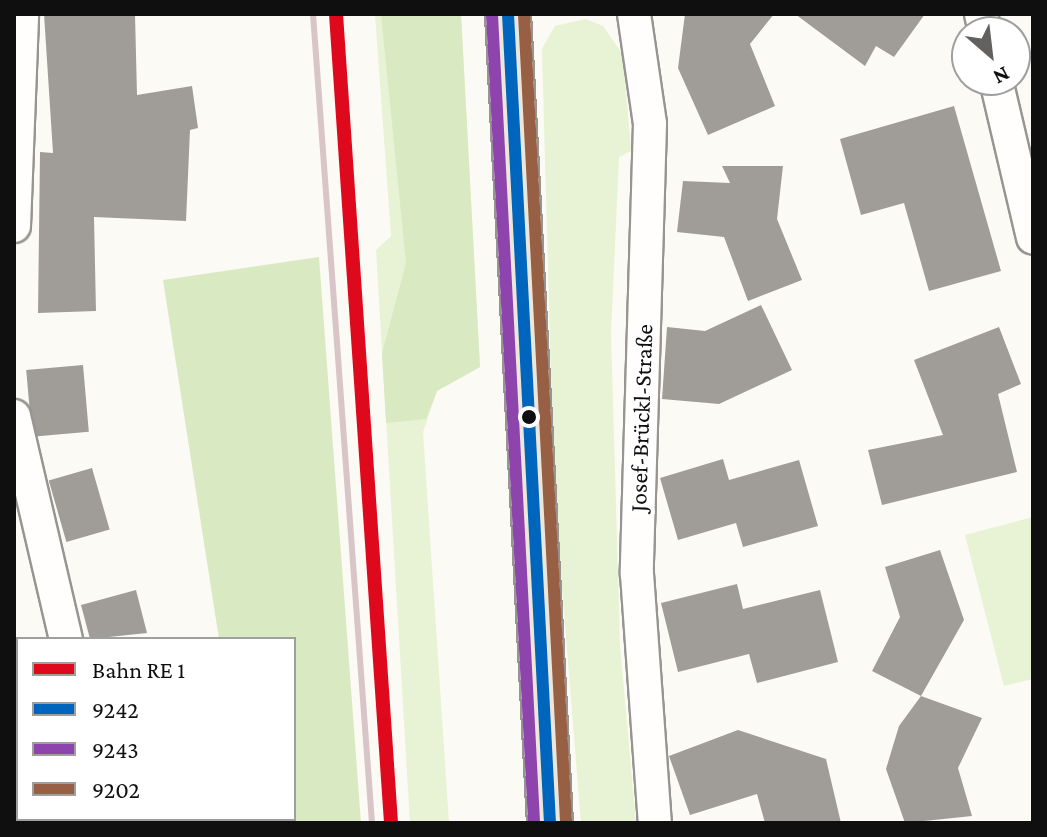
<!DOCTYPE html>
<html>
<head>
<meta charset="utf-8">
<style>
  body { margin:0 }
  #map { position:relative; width:1047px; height:837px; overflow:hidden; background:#fcfaf4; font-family:"Crimson Pro",serif }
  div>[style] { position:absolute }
  .green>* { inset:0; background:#e8f2d4 }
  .forest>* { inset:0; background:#d9eac2 }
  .building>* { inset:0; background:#a09d99; transform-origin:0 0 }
  .roads { filter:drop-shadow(2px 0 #969592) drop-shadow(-2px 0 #969592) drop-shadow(0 2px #969592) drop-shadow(0 -2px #969592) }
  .minor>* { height:32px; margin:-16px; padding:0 16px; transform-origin:16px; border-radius:16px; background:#fffefd }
  .primary>* { height:44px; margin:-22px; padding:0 22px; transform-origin:22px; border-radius:22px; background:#ede6da }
  .rail>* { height:6px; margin:-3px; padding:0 3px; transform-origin:3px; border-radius:3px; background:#d8c5c7 }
  .bus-1>* { height:12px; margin:-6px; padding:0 6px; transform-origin:6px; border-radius:6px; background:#0065bd }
  .bus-2>* { height:12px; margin:-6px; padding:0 6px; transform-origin:6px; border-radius:6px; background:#8e44ad }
  .bus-3>* { height:12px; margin:-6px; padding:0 6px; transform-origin:6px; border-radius:6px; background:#975f44 }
  .rail-1>* { height:14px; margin:-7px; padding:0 7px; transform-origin:7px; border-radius:7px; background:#df091d }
  .dots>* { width:22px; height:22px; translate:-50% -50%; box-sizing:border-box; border:4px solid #fff; border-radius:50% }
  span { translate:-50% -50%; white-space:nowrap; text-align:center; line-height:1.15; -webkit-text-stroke:8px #fff; paint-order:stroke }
  .street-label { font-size:24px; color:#0f0f0f }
  .frame { position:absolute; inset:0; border:16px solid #0f0f0f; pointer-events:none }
  .legend { position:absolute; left:16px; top:637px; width:280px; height:184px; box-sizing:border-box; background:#fff; border:2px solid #9f9f9f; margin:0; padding:10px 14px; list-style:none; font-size:24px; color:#0f0f0f }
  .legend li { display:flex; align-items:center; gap:16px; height:40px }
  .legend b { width:40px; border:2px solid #9f9f9f }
  .north { position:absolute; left:951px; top:16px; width:80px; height:80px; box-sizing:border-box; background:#fff; border:2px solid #9f9f9f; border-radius:50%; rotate:152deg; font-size:22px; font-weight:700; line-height:32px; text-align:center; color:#0f0f0f }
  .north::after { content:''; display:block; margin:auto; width:28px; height:36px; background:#62615f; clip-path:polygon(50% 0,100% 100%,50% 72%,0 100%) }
</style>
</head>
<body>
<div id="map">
  <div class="green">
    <i style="clip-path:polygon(375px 14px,461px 14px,480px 367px,437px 391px,423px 432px,449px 823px,410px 823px,376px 250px,391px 236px)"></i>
    <i style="clip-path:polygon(586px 19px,603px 26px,623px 55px,631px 151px,619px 157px,611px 334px,620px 645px,636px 823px,581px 823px,554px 487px,542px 49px,555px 26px)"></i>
    <i style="clip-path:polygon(1033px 517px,1033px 679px,1004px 686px,965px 535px)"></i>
  </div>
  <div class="forest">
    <i style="clip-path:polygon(381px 14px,461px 14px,480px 367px,437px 391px,426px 419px,386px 423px,382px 353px,406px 263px)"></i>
    <i style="clip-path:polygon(319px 257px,361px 823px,248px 823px,294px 819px,294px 639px,219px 639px,163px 280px)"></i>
  </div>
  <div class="building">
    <i style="clip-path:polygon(44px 14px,135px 14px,137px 95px,192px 86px,198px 128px,190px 130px,186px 221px,94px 217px,96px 311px,38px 313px,40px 152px,53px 153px)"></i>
    <i style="clip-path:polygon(685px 14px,774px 14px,750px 44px,775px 106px,708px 135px,678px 68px)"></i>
    <i style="clip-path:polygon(795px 14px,925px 14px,894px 57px,876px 46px,865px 66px)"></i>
    <i style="clip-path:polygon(954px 106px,1001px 271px,929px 291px,904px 203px,861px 215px,840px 139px)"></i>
    <i style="clip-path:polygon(722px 166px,783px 166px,777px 219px,802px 280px,748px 301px,724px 237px,677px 232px,683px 181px,730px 183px)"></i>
    <i style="clip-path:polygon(761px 305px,792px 370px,719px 404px,662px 399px,667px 327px,705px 331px)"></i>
    <i style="clip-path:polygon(999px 327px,1021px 384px,998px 394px,1017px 472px,882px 505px,868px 450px,943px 435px,914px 360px)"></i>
    <i style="left:83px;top:365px;width:67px;height:57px;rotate:85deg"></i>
    <i style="clip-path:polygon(723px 459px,729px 480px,799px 460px,818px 526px,743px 547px,736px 523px,678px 540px,660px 478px)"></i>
    <i style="left:92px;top:468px;width:64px;height:45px;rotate:74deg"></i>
    <i style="clip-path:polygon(940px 550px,964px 620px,921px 696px,872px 671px,900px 617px,885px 567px)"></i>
    <i style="clip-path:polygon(737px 584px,743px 609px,820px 590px,838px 662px,757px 683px,749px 654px,678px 672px,661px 603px)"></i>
    <i style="clip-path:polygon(136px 590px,147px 633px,90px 639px,81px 605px)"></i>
    <i style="clip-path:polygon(921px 696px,982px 718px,958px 768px,972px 816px,905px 823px,886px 769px,899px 726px)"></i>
    <i style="clip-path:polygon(738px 730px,826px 759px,841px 823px,765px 823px,757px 794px,690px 815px,669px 756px)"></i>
  </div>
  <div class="roads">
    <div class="minor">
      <i style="left:634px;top:14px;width:111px;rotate:81.7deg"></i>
      <i style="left:650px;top:124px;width:450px;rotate:91.7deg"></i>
      <i style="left:637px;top:574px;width:250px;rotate:85.9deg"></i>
      <i style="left:981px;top:14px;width:18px;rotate:77deg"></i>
      <i style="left:996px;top:80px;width:162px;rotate:76.8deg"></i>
      <i style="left:14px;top:226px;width:212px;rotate:-87.8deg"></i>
      <i style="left:14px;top:416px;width:229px;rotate:76.9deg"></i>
      <i style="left:112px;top:819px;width:4px;rotate:76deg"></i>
    </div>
    <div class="primary">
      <i style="left:508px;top:14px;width:810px;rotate:87.03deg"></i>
    </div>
  </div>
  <div class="rail">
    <i style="left:313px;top:14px;width:811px;rotate:85.83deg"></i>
  </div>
  <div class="bus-1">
    <i style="left:508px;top:14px;width:810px;rotate:87.03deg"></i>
  </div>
  <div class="bus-2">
    <i style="left:492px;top:15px;width:809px;rotate:87.02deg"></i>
  </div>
  <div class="bus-3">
    <i style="left:524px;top:14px;width:809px;rotate:87.02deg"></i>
  </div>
  <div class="rail-1">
    <i style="left:336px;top:14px;width:811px;rotate:86.11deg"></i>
  </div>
  <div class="dots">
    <i style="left:529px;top:417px;background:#0f0f0f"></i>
  </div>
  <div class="street-label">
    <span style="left:641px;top:418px;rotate:-88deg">Josef-Brückl-Straße</span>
  </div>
  <div class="frame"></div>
  <ul class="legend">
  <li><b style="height:10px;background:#df091d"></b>Bahn RE 1</li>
  <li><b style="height:10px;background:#0065bd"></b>9242</li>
  <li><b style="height:10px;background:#8e44ad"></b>9243</li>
  <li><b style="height:10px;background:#975f44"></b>9202</li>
  </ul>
  <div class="north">N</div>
</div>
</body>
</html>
